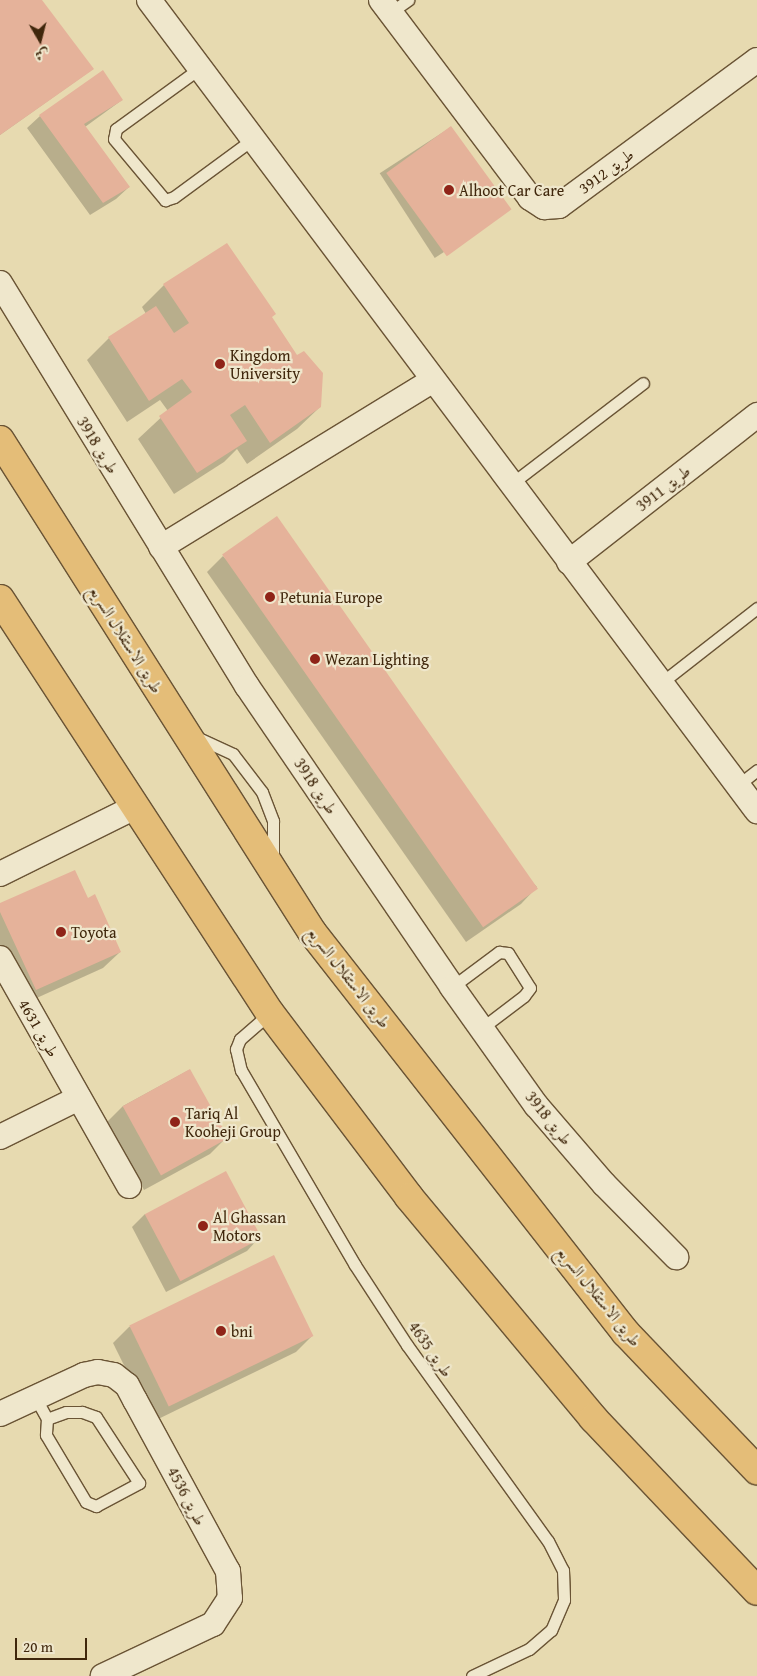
<!DOCTYPE html>
<html>
<head>
<meta charset="utf-8">
<style>
  body { margin:0 }
  #map { position:relative; width:757px; height:1676px; overflow:hidden; background:#e7dab0; font-family:"Gentium Book Plus",Amiri,serif }
  div>[style] { position:absolute }
  .shadow>* { inset:0; background:#0003; transform-origin:0 0 }
  .building>* { inset:0; background:#e5b29a; transform-origin:0 0 }
  .roads { filter:drop-shadow(1px 0 #6a5435) drop-shadow(-1px 0 #6a5435) drop-shadow(0 1px #6a5435) drop-shadow(0 -1px #6a5435) }
  .service>* { height:11px; margin:-5.5px; padding:0 5.5px; transform-origin:5.5px; border-radius:5.5px; background:#efe7cc }
  .minor>* { height:24px; margin:-12px; padding:0 12px; transform-origin:12px; border-radius:12px; background:#efe7cc }
  .primary>* { height:28px; margin:-14px; padding:0 14px; transform-origin:14px; border-radius:14px; background:#e4bd78 }
  .dots>* { width:14px; height:14px; translate:-50% -50%; box-sizing:border-box; border:2px solid #efe7cc; border-radius:50% }
  span { translate:-50% -50%; white-space:nowrap; text-align:center; line-height:1.15; -webkit-text-stroke:4.5px #efe7cc; paint-order:stroke }
  .street-label { font-size:16px; color:#40270c }
  .poi-label { font-size:16px; color:#40270c }
  .left { translate:0 -50%; text-align:left }
  .north { position:absolute; left:15px; top:15px; width:50px; height:50px; -webkit-text-stroke:4px #efe7cc; paint-order:stroke; rotate:172deg; font-size:14px; font-weight:700; line-height:20px; text-align:center; color:#40270c }
  .north::after { content:''; display:block; margin:auto; width:18px; height:22px; background:#40270c; clip-path:polygon(50% 0,100% 100%,50% 72%,0 100%) }
  .scale { position:absolute; left:15px; top:1638px; width:72px; height:22px; box-sizing:border-box; border:2px solid #40270c; border-top:0; padding-left:6px; font-size:15px; line-height:18px; white-space:nowrap; color:#40270c; -webkit-text-stroke:4px #efe7cc; paint-order:stroke }
</style>
</head>
<body>
<div id="map">
  <div class="shadow">
    <i style="clip-path:polygon(0 0,40px 0,93px 69px,0 135px)"></i>
    <i style="clip-path:polygon(122px 100px,85px 127px,129px 187px,116px 199px,90px 215px,27px 128px,40px 116px)"></i>
    <i style="left:451px;top:127px;width:101px;height:85px;rotate:57deg"></i>
    <i style="clip-path:polygon(164px 285px,271px 317px,320px 407px,297px 429px,247px 464px,237px 449px,224px 462px,174px 494px,138px 439px,168px 411px,160px 400px,127px 422px,87px 360px,109px 338px,146px 314px,142px 307px)"></i>
    <i style="clip-path:polygon(223px 556px,537px 887px,521px 904px,466px 942px,207px 572px)"></i>
    <i style="clip-path:polygon(87px 899px,120px 952px,103px 968px,19px 1006px,0 963px,0 905px)"></i>
    <i style="clip-path:polygon(189px 1070px,226px 1138px,210px 1154px,144px 1190px,106px 1123px,123px 1106px)"></i>
    <i style="clip-path:polygon(145px 1214px,259px 1238px,247px 1251px,166px 1292px,132px 1227px)"></i>
    <i style="clip-path:polygon(274px 1257px,312px 1336px,296px 1352px,152px 1422px,113px 1343px,129px 1327px)"></i>
  </div>
  <div class="building">
    <i style="clip-path:polygon(0 0,42px 0,94px 69px,0 135px)"></i>
    <i style="clip-path:polygon(103px 70px,123px 100px,84px 124px,130px 187px,103px 203px,39px 115px)"></i>
    <i style="left:451px;top:126px;width:103px;height:80px;rotate:54deg"></i>
    <i style="clip-path:polygon(227px 243px,276px 314px,272px 317px,297px 355px,304px 351px,323px 373px,321px 407px,270px 443px,245px 405px,230px 415px,247px 441px,197px 473px,159px 416px,192px 392px,182px 379px,149px 401px,108px 337px,156px 306px,174px 333px,189px 323px,163px 284px)"></i>
    <i style="left:277px;top:516px;width:455px;height:67px;rotate:55deg"></i>
    <i style="clip-path:polygon(75px 870px,88px 898px,95px 894px,121px 952px,36px 990px,0 912px,0 903px)"></i>
    <i style="left:190px;top:1069px;width:79px;height:77px;rotate:61deg"></i>
    <i style="left:226px;top:1171px;width:76px;height:92px;rotate:62deg"></i>
    <i style="left:274px;top:1255px;width:90px;height:161px;rotate:64deg"></i>
  </div>
  <div class="roads">
    <div class="service">
      <i style="left:391px;top:12px;width:21px;rotate:-35deg"></i>
      <i style="left:200px;top:68px;width:104px;rotate:144deg"></i>
      <i style="left:116px;top:129px;width:10px;rotate:101deg"></i>
      <i style="left:114px;top:139px;width:80px;rotate:50.1deg"></i>
      <i style="left:165px;top:200px;width:9px;rotate:-18deg"></i>
      <i style="left:174px;top:197px;width:98px;rotate:-36.3deg"></i>
      <i style="left:511px;top:484px;width:166px;rotate:-37.4deg"></i>
      <i style="left:661px;top:683px;width:122px;rotate:-38deg"></i>
      <i style="left:194px;top:736px;width:43px;rotate:24.8deg"></i>
      <i style="left:233px;top:754px;width:48px;rotate:52.7deg"></i>
      <i style="left:262px;top:792px;width:31px;rotate:69deg"></i>
      <i style="left:273px;top:821px;width:39px;rotate:90deg"></i>
      <i style="left:738px;top:785px;width:24px;rotate:-38deg"></i>
      <i style="left:452px;top:987px;width:59px;rotate:-36.7deg"></i>
      <i style="left:499px;top:952px;width:9px;rotate:6deg"></i>
      <i style="left:508px;top:953px;width:41px;rotate:57.8deg"></i>
      <i style="left:530px;top:988px;width:10px;rotate:127deg"></i>
      <i style="left:524px;top:996px;width:51px;rotate:142.9deg"></i>
      <i style="left:270px;top:1013px;width:40px;rotate:139deg"></i>
      <i style="left:240px;top:1039px;width:11px;rotate:112deg"></i>
      <i style="left:236px;top:1049px;width:22px;rotate:77deg"></i>
      <i style="left:241px;top:1070px;width:226px;rotate:59.7deg"></i>
      <i style="left:355px;top:1265px;width:95px;rotate:57deg"></i>
      <i style="left:407px;top:1345px;width:241px;rotate:54.3deg"></i>
      <i style="left:548px;top:1541px;width:33px;rotate:63deg"></i>
      <i style="left:563px;top:1570px;width:30px;rotate:88deg"></i>
      <i style="left:564px;top:1600px;width:33px;rotate:113deg"></i>
      <i style="left:551px;top:1630px;width:29px;rotate:139deg"></i>
      <i style="left:529px;top:1649px;width:63px;rotate:154.7deg"></i>
      <i style="left:35px;top:1397px;width:25px;rotate:61deg"></i>
      <i style="left:47px;top:1419px;width:16px;rotate:94deg"></i>
      <i style="left:46px;top:1435px;width:78px;rotate:59.2deg"></i>
      <i style="left:86px;top:1502px;width:11px;rotate:22deg"></i>
      <i style="left:96px;top:1506px;width:49px;rotate:-28.1deg"></i>
      <i style="left:139px;top:1483px;width:79px;rotate:-123.1deg"></i>
      <i style="left:96px;top:1417px;width:15px;rotate:-160deg"></i>
      <i style="left:82px;top:1412px;width:16px;rotate:180deg"></i>
      <i style="left:66px;top:1412px;width:20px;rotate:160deg"></i>
    </div>
    <div class="minor">
      <i style="left:149px;top:0;width:1014px;rotate:53.14deg"></i>
      <i style="left:381px;top:0;width:248px;rotate:53deg"></i>
      <i style="left:530px;top:198px;width:17px;rotate:33deg"></i>
      <i style="left:544px;top:207px;width:15px;rotate:-4deg"></i>
      <i style="left:559px;top:206px;width:246px;rotate:-36.4deg"></i>
      <i style="left:0;top:283px;width:473px;rotate:58.5deg"></i>
      <i style="left:247px;top:686px;width:364px;rotate:55.7deg"></i>
      <i style="left:452px;top:987px;width:145px;rotate:54.6deg"></i>
      <i style="left:536px;top:1105px;width:104px;rotate:49.3deg"></i>
      <i style="left:604px;top:1184px;width:103px;rotate:45.4deg"></i>
      <i style="left:161px;top:547px;width:318px;rotate:-31.5deg"></i>
      <i style="left:569px;top:562px;width:239px;rotate:-38deg"></i>
      <i style="left:0;top:874px;width:148px;rotate:-26.4deg"></i>
      <i style="left:0;top:958px;width:262px;rotate:60.5deg"></i>
      <i style="left:0;top:1137px;width:88px;rotate:-26.3deg"></i>
      <i style="left:0;top:1414px;width:93px;rotate:-24.9deg"></i>
      <i style="left:84px;top:1375px;width:14px;rotate:-12deg"></i>
      <i style="left:98px;top:1372px;width:16px;rotate:11deg"></i>
      <i style="left:114px;top:1375px;width:16px;rotate:38deg"></i>
      <i style="left:127px;top:1385px;width:17px;rotate:62deg"></i>
      <i style="left:135px;top:1400px;width:195px;rotate:61.5deg"></i>
      <i style="left:228px;top:1571px;width:27px;rotate:86deg"></i>
      <i style="left:230px;top:1598px;width:31px;rotate:123deg"></i>
      <i style="left:213px;top:1624px;width:122px;rotate:154.7deg"></i>
    </div>
    <div class="primary">
      <i style="left:0;top:440px;width:583px;rotate:57.62deg"></i>
      <i style="left:312px;top:932px;width:509px;rotate:51.94deg"></i>
      <i style="left:626px;top:1333px;width:190px;rotate:46.3deg"></i>
      <i style="left:0;top:599px;width:494px;rotate:56.9deg"></i>
      <i style="left:270px;top:1013px;width:231px;rotate:52.9deg"></i>
      <i style="left:409px;top:1197px;width:288px;rotate:50.2deg"></i>
      <i style="left:593px;top:1418px;width:238px;rotate:46.5deg"></i>
    </div>
  </div>
  <div class="dots">
    <i style="left:449px;top:190px;background:#8f2418"></i>
    <i style="left:220px;top:364px;background:#8f2418"></i>
    <i style="left:270px;top:597px;background:#8f2418"></i>
    <i style="left:315px;top:659px;background:#8f2418"></i>
    <i style="left:61px;top:932px;background:#8f2418"></i>
    <i style="left:175px;top:1122px;background:#8f2418"></i>
    <i style="left:203px;top:1226px;background:#8f2418"></i>
    <i style="left:221px;top:1331px;background:#8f2418"></i>
  </div>
  <div class="street-label">
    <span style="left:606px;top:171px;rotate:-36deg">طريق 3912</span>
    <span style="left:98px;top:445px;rotate:58deg">طريق 3918</span>
    <span style="left:663px;top:488px;rotate:-38deg">طريق 3911</span>
    <span style="left:126px;top:639px;rotate:58deg">طريق الاستقلال السريع</span>
    <span style="left:316px;top:786px;rotate:56deg">طريق 3918</span>
    <span style="left:349px;top:977px;rotate:52deg">طريق الاستقلال السريع</span>
    <span style="left:39px;top:1028px;rotate:60deg">طريق 4631</span>
    <span style="left:549px;top:1118px;rotate:51deg">طريق 3918</span>
    <span style="left:599px;top:1296px;rotate:51deg">طريق الاستقلال السريع</span>
    <span style="left:431px;top:1349px;rotate:55deg">طريق 4635</span>
    <span style="left:187px;top:1496px;rotate:62deg">طريق 4536</span>
  </div>
  <div class="poi-label">
    <span class="left" style="left:459px;top:190px">Alhoot Car Care</span>
    <span class="left" style="left:230px;top:364px">Kingdom<br>University</span>
    <span class="left" style="left:280px;top:597px">Petunia Europe</span>
    <span class="left" style="left:325px;top:659px">Wezan Lighting</span>
    <span class="left" style="left:71px;top:932px">Toyota</span>
    <span class="left" style="left:185px;top:1122px">Tariq Al<br>Kooheji Group</span>
    <span class="left" style="left:213px;top:1226px">Al Ghassan<br>Motors</span>
    <span class="left" style="left:231px;top:1331px">bni</span>
  </div>
  <div class="north">ش</div>
  <div class="scale">20 m</div>
</div>
</body>
</html>
